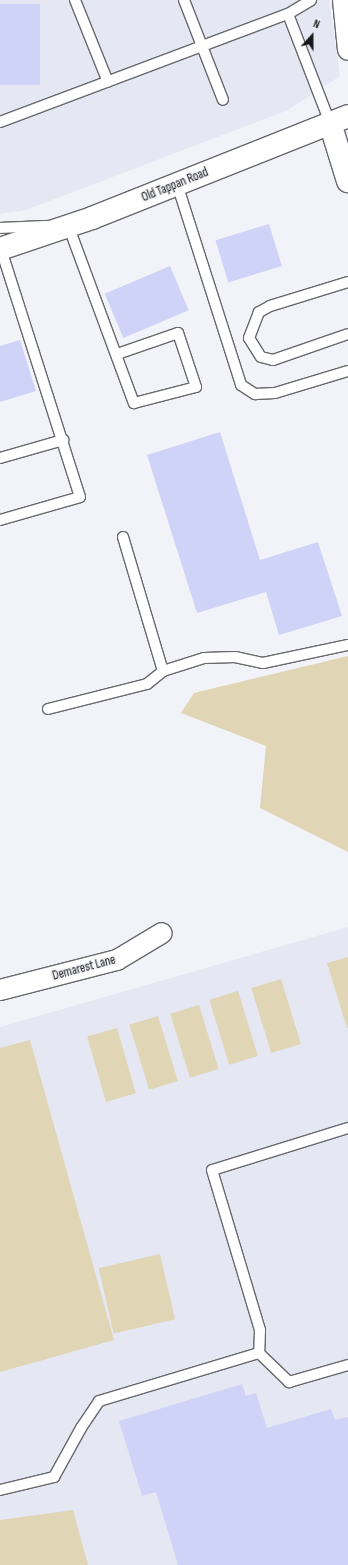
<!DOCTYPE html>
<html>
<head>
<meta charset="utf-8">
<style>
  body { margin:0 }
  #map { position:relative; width:348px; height:1565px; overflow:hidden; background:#f2f3f8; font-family:"Sofia Sans Condensed",sans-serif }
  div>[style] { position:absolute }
  .built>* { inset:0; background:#e5e7f3 }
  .green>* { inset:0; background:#e0d5b4; transform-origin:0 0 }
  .building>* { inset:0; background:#cfd3f7; transform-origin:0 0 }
  .roads { filter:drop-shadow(1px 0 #68686d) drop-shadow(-1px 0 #68686d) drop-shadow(0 1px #68686d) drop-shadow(0 -1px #68686d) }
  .service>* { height:10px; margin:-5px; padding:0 5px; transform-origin:5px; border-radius:5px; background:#fff }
  .minor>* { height:20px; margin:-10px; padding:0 10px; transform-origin:10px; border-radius:10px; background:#fff }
  .tertiary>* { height:22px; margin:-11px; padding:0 11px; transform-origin:11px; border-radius:11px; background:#fff }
  .secondary>* { height:22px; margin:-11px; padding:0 11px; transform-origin:11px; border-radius:11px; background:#fff }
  span { translate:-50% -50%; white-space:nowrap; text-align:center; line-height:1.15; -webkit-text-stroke:3px #f2f3f8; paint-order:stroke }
  .street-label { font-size:13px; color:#171719 }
  .north { position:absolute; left:292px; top:16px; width:40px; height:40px; -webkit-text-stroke:3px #f2f3f8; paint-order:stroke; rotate:21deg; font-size:11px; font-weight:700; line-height:16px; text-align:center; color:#171719 }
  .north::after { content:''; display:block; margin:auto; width:14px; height:18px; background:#171719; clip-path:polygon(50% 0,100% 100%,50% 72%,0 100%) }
</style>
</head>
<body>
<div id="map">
  <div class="built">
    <i style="clip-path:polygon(0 0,329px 0,340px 76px,288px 110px,26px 210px,0 214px)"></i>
    <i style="clip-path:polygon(348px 927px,348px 1565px,0 1565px,0 1027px)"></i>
  </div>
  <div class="green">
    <i style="clip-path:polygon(348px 656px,348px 852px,260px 808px,266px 746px,181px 713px,194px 693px)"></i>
    <i style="clip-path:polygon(348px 957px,348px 1028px,347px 1028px,327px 963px)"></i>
    <i style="left:281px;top:979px;width:68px;height:31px;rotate:73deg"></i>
    <i style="left:238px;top:991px;width:68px;height:30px;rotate:73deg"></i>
    <i style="left:199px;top:1005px;width:67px;height:30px;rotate:73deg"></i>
    <i style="left:158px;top:1016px;width:68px;height:30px;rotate:73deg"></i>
    <i style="left:117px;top:1028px;width:68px;height:31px;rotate:74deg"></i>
    <i style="clip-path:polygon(30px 1040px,114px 1340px,0 1372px,0 1048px)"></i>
    <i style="left:160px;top:1254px;width:67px;height:63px;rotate:77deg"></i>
    <i style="clip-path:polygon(73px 1510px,88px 1565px,0 1565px,0 1520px)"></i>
  </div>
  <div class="building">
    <i style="left:0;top:4px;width:40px;height:81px"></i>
    <i style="left:269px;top:224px;width:44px;height:56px;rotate:73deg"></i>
    <i style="left:170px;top:266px;width:48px;height:71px;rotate:67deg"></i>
    <i style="clip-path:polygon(20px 340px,36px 391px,0 402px,0 346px)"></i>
    <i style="clip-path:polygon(220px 432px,260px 560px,318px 542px,342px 616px,279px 635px,266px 592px,197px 613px,147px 455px)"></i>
    <i style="clip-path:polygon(242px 1384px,246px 1396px,256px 1393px,267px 1428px,331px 1409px,335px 1420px,348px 1417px,348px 1565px,178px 1565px,156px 1492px,142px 1496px,119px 1421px)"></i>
  </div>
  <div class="roads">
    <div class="service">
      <i style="left:75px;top:0;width:88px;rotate:68.1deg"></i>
      <i style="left:184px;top:0;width:107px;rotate:68.7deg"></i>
      <i style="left:288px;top:14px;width:27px;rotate:-31deg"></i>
      <i style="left:0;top:122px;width:308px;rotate:-20.6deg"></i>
      <i style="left:288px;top:14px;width:117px;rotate:68.9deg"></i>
      <i style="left:177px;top:184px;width:211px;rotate:72.3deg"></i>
      <i style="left:241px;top:385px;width:17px;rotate:33deg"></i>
      <i style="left:255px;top:394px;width:20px;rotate:-3deg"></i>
      <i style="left:275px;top:393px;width:76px;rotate:-16.8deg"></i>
      <i style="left:68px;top:225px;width:190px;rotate:69.7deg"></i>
      <i style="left:134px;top:403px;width:64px;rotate:-14.5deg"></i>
      <i style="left:196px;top:387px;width:57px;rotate:-108.4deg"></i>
      <i style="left:178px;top:333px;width:65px;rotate:161deg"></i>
      <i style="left:0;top:228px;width:46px;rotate:-2.5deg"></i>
      <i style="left:348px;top:282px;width:82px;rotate:162.9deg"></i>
      <i style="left:270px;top:306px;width:13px;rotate:151deg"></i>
      <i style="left:259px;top:312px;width:28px;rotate:111deg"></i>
      <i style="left:249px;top:338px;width:22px;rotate:58deg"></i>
      <i style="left:261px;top:357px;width:12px;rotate:14deg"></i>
      <i style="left:273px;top:360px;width:79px;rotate:-19.1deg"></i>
      <i style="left:0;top:458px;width:66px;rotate:-15.9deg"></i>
      <i style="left:0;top:520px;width:83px;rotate:-16deg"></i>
      <i style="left:80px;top:497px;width:260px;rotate:-107.7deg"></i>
      <i style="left:123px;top:537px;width:140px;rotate:73.4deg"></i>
      <i style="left:163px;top:671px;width:43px;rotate:-17.6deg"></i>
      <i style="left:204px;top:658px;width:31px;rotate:-2deg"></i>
      <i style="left:235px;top:657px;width:29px;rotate:12deg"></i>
      <i style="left:263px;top:663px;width:87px;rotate:-12deg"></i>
      <i style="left:48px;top:709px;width:102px;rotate:-14.2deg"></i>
      <i style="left:147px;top:684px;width:21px;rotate:-39deg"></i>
      <i style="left:348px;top:1128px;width:142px;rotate:162.8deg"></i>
      <i style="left:212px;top:1170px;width:167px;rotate:73.3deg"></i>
      <i style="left:260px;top:1330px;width:23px;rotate:92deg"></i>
      <i style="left:259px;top:1353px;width:42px;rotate:44deg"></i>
      <i style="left:289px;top:1382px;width:61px;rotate:-16.1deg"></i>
      <i style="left:0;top:1490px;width:56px;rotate:-13.5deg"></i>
      <i style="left:54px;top:1477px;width:56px;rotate:-61.1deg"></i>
      <i style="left:81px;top:1428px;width:32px;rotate:-56deg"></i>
      <i style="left:99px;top:1401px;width:167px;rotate:-16.7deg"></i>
    </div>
    <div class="minor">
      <i style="left:343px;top:0;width:50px;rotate:84.3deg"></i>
      <i style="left:0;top:990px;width:121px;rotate:-14.4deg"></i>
      <i style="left:117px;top:960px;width:52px;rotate:-31deg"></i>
    </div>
    <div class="tertiary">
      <i style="left:330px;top:123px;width:61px;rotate:72.8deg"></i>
    </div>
    <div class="secondary">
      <i style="left:0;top:249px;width:97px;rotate:-18.6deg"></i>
      <i style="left:92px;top:218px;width:276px;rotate:-21.7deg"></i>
    </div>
  </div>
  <div class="street-label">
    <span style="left:175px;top:185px;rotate:-22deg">Old Tappan Road</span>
    <span style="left:84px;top:968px;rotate:-15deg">Demarest Lane</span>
  </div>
  <div class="north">N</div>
</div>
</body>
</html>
